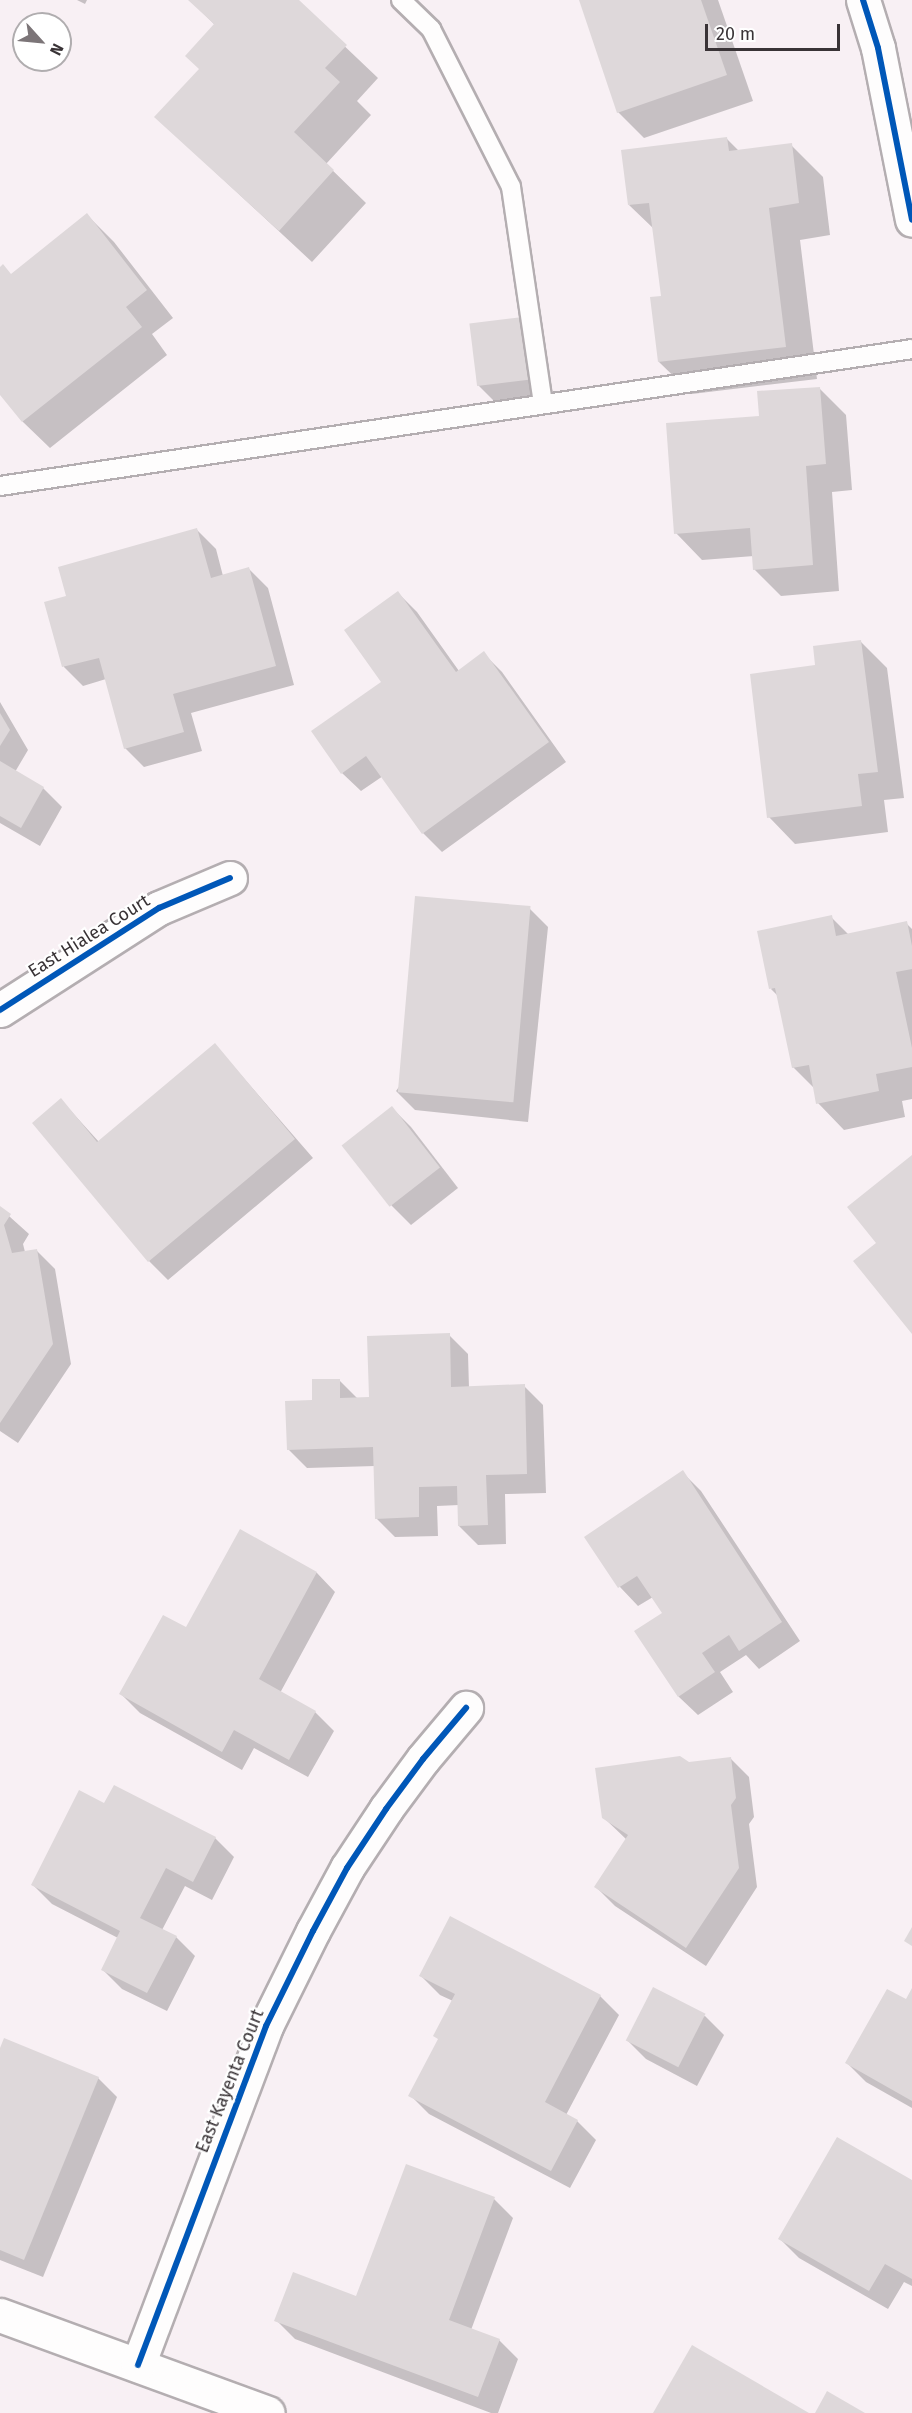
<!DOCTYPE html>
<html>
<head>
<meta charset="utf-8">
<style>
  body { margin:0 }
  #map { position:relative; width:912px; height:2413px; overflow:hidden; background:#f8f0f4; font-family:"Fira Sans",sans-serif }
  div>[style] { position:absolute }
  .shadow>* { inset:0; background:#0003 }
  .building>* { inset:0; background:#ded8da; transform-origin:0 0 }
  .roads { filter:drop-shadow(2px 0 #b4aeb1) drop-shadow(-2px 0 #b4aeb1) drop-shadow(0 2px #b4aeb1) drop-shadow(0 -2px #b4aeb1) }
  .lane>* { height:18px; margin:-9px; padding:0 9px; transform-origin:9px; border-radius:9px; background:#fefdfd }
  .street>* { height:33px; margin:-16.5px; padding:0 16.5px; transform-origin:16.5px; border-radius:16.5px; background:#fefdfd }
  .cycleway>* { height:6px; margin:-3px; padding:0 3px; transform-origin:3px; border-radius:3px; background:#0057b8 }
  span { translate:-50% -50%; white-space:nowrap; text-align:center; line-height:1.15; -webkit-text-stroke:4.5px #fff; paint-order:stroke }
  .street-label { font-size:18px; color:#393336 }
  .north { position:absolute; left:12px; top:12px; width:60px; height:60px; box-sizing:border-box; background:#fff; border:2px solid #b0adaf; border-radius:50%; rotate:117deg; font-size:16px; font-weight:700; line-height:24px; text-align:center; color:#393336 }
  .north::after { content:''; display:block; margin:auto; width:21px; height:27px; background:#7c7578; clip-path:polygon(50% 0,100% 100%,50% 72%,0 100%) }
  .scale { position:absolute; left:705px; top:24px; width:135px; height:27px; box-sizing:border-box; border:3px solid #393336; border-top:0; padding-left:8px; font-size:18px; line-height:21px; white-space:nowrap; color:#393336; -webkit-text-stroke:4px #fff; paint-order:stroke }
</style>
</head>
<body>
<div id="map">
  <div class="shadow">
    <i style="clip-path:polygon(77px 0,87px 0,85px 4px)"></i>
    <i style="clip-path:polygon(190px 0,296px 0,378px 78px,357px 101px,371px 115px,326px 164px,366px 203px,312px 262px,156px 117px,200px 69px,215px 25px)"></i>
    <i style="clip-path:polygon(580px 0,718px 0,753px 101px,644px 138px,618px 112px)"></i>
    <i style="clip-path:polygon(727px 139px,739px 151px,791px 145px,823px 177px,830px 235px,800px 240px,817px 379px,692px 394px,659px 362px,662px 297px,654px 229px,629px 205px)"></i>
    <i style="clip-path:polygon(87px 215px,114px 242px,173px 318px,152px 334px,167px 355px,50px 448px,23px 422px,0 392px,0 269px,12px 275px)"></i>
    <i style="clip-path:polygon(523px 319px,549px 398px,497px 404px,478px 385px)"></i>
    <i style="clip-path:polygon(819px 388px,846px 415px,852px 490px,832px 492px,839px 591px,781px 596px,754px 569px,754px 556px,702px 560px,676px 533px,760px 417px)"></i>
    <i style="clip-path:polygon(197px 530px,216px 549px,223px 576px,249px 569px,268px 588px,294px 685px,191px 713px,202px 751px,144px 767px,125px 748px,106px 679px,83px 686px,64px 667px,46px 603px,68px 597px)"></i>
    <i style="clip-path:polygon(398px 593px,417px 612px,459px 671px,483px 653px,502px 672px,566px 762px,442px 852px,423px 833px,383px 776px,361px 791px,342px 773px,383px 682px)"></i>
    <i style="clip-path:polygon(861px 642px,887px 668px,904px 798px,884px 800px,888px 832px,795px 844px,769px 817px,817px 667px)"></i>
    <i style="clip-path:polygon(0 702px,28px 750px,15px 772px,43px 788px,62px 807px,40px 846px,0 823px)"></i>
    <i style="clip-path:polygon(529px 908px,548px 927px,528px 1122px,415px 1110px,396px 1091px)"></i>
    <i style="clip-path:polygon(831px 917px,849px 935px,906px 923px,912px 929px,912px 1099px,902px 1101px,905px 1117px,844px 1130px,818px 1103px,815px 1089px,793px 1067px,778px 996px,771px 989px)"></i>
    <i style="clip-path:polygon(215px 1045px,313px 1158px,168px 1280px,149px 1261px,34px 1123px,61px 1100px,99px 1142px)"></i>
    <i style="clip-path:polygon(392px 1108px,411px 1127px,458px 1188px,411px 1225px,392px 1206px,344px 1146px)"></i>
    <i style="clip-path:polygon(0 1208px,29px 1234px,23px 1244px,25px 1252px,36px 1250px,55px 1269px,71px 1364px,18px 1443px,0 1431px)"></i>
    <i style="clip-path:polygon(449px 1335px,468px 1354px,469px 1388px,524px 1386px,543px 1405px,546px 1493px,505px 1494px,506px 1544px,478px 1545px,459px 1526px,459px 1505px,437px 1506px,438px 1536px,395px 1537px,376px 1518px,375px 1466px,307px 1468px,288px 1449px,314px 1401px,339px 1380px,358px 1399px,370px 1398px)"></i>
    <i style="clip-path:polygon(682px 1472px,701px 1491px,800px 1641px,759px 1669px,746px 1655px,720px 1672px,733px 1692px,698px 1715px,679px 1697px,636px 1631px,664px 1613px,653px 1597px,638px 1606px,620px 1587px,586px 1538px)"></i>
    <i style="clip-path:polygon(240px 1531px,317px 1573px,335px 1592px,280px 1693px,315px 1712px,334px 1731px,308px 1777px,254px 1748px,242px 1770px,140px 1713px,121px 1694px,186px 1629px)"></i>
    <i style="clip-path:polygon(730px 1758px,749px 1777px,754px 1817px,749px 1824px,757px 1887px,706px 1966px,615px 1906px,596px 1887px,627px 1840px,603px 1817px,689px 1764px)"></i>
    <i style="clip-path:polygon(105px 1805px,215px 1838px,234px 1857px,212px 1900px,185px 1886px,162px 1930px,176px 1937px,195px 1956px,167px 2011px,122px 1989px,103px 1970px,118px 1938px,52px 1904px,33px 1885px)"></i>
    <i style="clip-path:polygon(421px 1976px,600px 1996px,619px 2015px,566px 2115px,577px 2121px,596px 2140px,570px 2188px,429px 2114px,410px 2095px,439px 2040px,453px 2001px,440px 1995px)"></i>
    <i style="clip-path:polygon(912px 1991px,912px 2108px,866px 2082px,847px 2063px,906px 2001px)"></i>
    <i style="clip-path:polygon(705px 2016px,724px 2035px,697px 2086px,646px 2059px,627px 2040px)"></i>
    <i style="clip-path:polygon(0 2052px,98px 2078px,117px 2097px,43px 2277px,0 2260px)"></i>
    <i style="clip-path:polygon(407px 2166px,494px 2199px,513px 2218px,471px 2330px,499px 2340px,518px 2359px,498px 2413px,491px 2413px,295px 2339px,276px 2320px,357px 2298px)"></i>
    <i style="clip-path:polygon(912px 2182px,912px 2286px,904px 2282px,888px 2309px,799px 2258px,780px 2239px)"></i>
  </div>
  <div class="building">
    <i style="clip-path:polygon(188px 0,299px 0,347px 45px,325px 68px,340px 82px,294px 132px,334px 170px,279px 231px,154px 117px,199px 69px,185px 56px,214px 24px)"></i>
    <i style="clip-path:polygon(579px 0,701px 0,727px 75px,617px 113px)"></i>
    <i style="clip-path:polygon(727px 137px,729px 151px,792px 143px,799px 203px,769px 208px,786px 347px,658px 362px,650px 297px,661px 296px,649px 203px,628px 205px,621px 150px)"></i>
    <i style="clip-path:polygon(87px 213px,147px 290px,126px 307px,142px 327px,22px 422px,0 395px,0 267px,3px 264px,11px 274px)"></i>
    <i style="left:523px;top:317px;width:63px;height:54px;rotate:83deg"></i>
    <i style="clip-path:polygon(820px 387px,826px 464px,806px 466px,813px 565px,753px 570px,750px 528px,674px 534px,666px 423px,759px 416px,757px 391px)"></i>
    <i style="clip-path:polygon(197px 528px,211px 578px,249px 567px,276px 666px,173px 694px,184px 732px,124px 749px,99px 658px,62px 667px,44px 602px,66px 596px,58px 567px)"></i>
    <i style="clip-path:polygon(398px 591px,456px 672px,484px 651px,549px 742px,422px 834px,366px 756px,341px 774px,311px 731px,381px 682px,344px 630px)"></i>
    <i style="clip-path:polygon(861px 640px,878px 772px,858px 774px,862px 806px,767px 818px,750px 674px,815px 665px,813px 646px)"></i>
    <i style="clip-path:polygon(0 713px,10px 730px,0 746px)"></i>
    <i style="clip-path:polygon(0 761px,44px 787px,21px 828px,0 816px)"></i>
    <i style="left:415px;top:896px;width:116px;height:197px;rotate:5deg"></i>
    <i style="clip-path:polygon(832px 915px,836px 936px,907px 921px,912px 946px,912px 969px,896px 972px,912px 1048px,912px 1067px,876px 1074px,879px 1091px,816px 1104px,809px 1065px,792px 1068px,775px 988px,769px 989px,757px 931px)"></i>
    <i style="clip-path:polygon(215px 1043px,295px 1139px,148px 1262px,32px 1123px,61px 1098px,97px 1142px)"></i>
    <i style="left:392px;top:1106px;width:78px;height:64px;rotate:52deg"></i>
    <i style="clip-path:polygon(912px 1155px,912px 1334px,853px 1261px,876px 1243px,847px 1207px)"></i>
    <i style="clip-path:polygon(0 1206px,11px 1214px,4px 1225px,12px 1253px,37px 1249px,53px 1344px,0 1423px)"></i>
    <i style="clip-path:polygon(450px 1333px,451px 1387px,525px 1384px,527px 1474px,486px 1475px,488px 1525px,458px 1526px,457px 1486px,419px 1487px,419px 1517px,375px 1519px,373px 1447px,287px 1450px,285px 1401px,312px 1400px,312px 1379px,340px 1379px,340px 1398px,369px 1397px,367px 1336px)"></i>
    <i style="clip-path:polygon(683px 1470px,782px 1622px,739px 1651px,729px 1635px,702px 1653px,715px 1672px,678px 1697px,634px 1631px,662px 1613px,637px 1576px,618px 1588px,584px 1537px)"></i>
    <i style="clip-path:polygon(240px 1529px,317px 1572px,259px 1679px,316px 1711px,289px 1760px,234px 1730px,222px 1752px,119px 1694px,163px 1615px,186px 1627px)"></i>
    <i style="clip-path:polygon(680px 1756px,689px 1762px,731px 1757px,736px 1798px,731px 1805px,739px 1868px,686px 1948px,594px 1887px,628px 1835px,602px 1818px,595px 1768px)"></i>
    <i style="clip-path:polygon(114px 1785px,216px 1837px,193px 1882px,166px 1868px,140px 1918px,177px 1936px,147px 1993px,101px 1970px,120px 1931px,31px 1885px,79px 1790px,104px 1803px)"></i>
    <i style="clip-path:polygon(450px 1916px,601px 1995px,545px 2102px,578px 2120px,551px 2171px,408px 2096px,438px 2039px,433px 2036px,455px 1994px,419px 1976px)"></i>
    <i style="clip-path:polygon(912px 1927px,912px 1946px,904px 1941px)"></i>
    <i style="left:653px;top:1987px;width:59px;height:60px;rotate:27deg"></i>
    <i style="clip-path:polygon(912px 1988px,912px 2101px,845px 2063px,887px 1989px,906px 1999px)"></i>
    <i style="clip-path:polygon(4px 2038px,99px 2077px,24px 2260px,0 2250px,0 2048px)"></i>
    <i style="clip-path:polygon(837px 2137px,912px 2180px,912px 2279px,885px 2264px,869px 2291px,778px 2239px)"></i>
    <i style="clip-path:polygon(406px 2164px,495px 2197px,449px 2320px,500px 2339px,478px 2397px,274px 2321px,293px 2272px,356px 2296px)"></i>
    <i style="clip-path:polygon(692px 2345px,809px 2413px,653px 2413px)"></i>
    <i style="clip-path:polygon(827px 2391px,865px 2413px,815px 2413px)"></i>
  </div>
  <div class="roads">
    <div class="lane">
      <i style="left:401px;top:0;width:42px;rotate:44deg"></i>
      <i style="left:431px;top:29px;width:177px;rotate:63.1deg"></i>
      <i style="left:511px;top:187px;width:219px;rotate:81.6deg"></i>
      <i style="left:0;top:486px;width:922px;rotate:-8.54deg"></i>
    </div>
    <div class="street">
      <i style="left:863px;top:0;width:50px;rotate:72.6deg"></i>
      <i style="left:878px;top:48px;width:175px;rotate:78.8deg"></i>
      <i style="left:0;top:1010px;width:189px;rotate:-32.7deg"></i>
      <i style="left:159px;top:908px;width:77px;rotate:-22.9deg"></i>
      <i style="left:0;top:2315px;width:285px;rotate:20.1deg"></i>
      <i style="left:138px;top:2365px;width:362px;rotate:-69.3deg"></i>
      <i style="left:266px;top:2026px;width:106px;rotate:-63.7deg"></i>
      <i style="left:313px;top:1931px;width:72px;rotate:-61.6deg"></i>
      <i style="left:347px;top:1868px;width:71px;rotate:-56.5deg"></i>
      <i style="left:386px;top:1809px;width:62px;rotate:-53.5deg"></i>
      <i style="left:423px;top:1759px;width:67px;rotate:-49.9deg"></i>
    </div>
  </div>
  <div class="cycleway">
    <i style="left:863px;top:0;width:50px;rotate:72.6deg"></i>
    <i style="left:878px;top:48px;width:175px;rotate:78.8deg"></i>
    <i style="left:0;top:1010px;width:189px;rotate:-32.7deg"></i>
    <i style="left:159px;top:908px;width:77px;rotate:-22.9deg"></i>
    <i style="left:138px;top:2365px;width:362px;rotate:-69.3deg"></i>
    <i style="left:266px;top:2026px;width:106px;rotate:-63.7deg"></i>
    <i style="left:313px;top:1931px;width:72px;rotate:-61.6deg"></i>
    <i style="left:347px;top:1868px;width:71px;rotate:-56.5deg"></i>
    <i style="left:386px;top:1809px;width:62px;rotate:-53.5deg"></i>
    <i style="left:423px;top:1759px;width:67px;rotate:-49.9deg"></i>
  </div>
  <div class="street-label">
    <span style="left:89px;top:936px;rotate:-32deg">East Hialea Court</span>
    <span style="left:230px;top:2081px;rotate:-68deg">East Kayenta Court</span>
  </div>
  <div class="north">N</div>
  <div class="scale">20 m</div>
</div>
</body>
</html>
